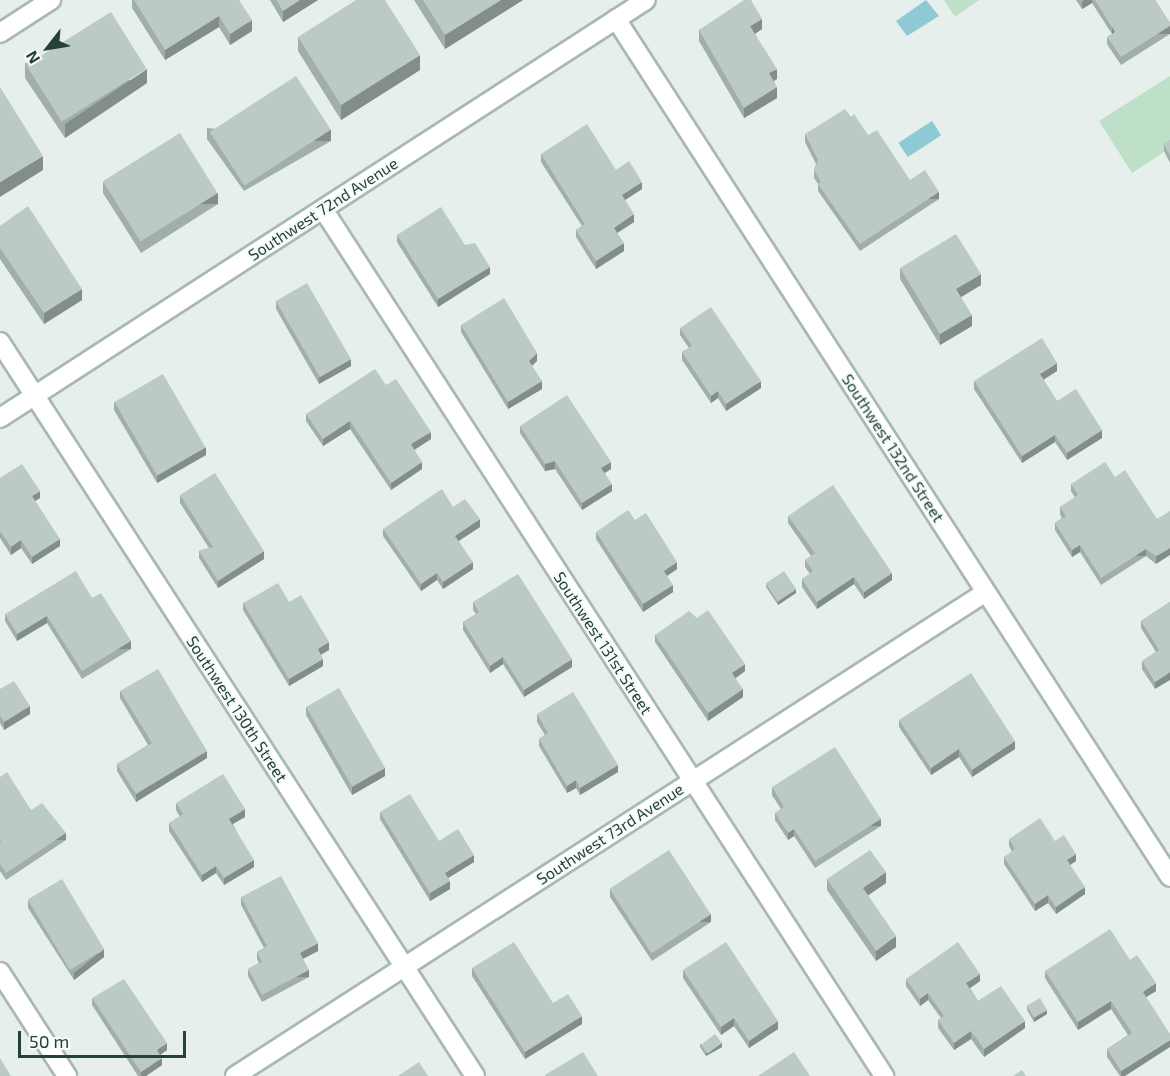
<!DOCTYPE html>
<html>
<head>
<meta charset="utf-8">
<style>
  body { margin:0 }
  #map { position:relative; width:1170px; height:1076px; overflow:hidden; background:#e6efeb; font-family:"Exo 2",sans-serif }
  div>[style] { position:absolute }
  .green>* { inset:0; background:#bfe0c8 }
  .water>* { inset:0; background:#8ec9d4; transform-origin:0 0 }
  .roads { filter:drop-shadow(2px 0 #a8b8b2) drop-shadow(-2px 0 #a8b8b2) drop-shadow(0 2px #a8b8b2) drop-shadow(0 -2px #a8b8b2) }
  .minor>* { height:18px; margin:-9px; padding:0 9px; transform-origin:9px; border-radius:9px; background:#fff }
  .tertiary>* { height:18px; margin:-9px; padding:0 9px; transform-origin:9px; border-radius:9px; background:#fff }
  .wall>* { inset:0; background:#a1aea9 }
  .shaded-wall>* { inset:0; background:#838d89; transform-origin:0 0 }
  .building>* { inset:0; background:#bbcac4; transform-origin:0 0 }
  span { translate:-50% -50%; white-space:nowrap; text-align:center; line-height:1.15; -webkit-text-stroke:4.5px #f7fbf9; paint-order:stroke }
  .street-label { font-size:16px; color:#24423a }
  .north { position:absolute; left:18px; top:18px; width:60px; height:60px; -webkit-text-stroke:4px #f7fbf9; paint-order:stroke; rotate:239deg; font-size:16px; font-weight:700; line-height:24px; text-align:center; color:#24423a }
  .north::after { content:''; display:block; margin:auto; width:21px; height:27px; background:#24423a; clip-path:polygon(50% 0,100% 100%,50% 72%,0 100%) }
  .scale { position:absolute; left:18px; top:1031px; width:168px; height:27px; box-sizing:border-box; border:3px solid #24423a; border-top:0; padding-left:8px; font-size:18px; line-height:21px; white-space:nowrap; color:#24423a; -webkit-text-stroke:4px #f7fbf9; paint-order:stroke }
</style>
</head>
<body>
<div id="map">
  <div class="green">
    <i style="clip-path:polygon(944px 0,979px 0,955px 17px)"></i>
    <i style="clip-path:polygon(1170px 76px,1170px 148px,1132px 173px,1099px 121px)"></i>
  </div>
  <div class="water">
    <i style="clip-path:polygon(926px 0,939px 16px,907px 36px,896px 21px)"></i>
    <i style="left:932px;top:121px;width:17px;height:40px;rotate:57deg"></i>
  </div>
  <div class="roads">
    <div class="minor">
      <i style="left:0;top:33px;width:61px;rotate:-32.9deg"></i>
      <i style="left:323px;top:209px;width:1033px;rotate:57.09deg"></i>
      <i style="left:0;top:342px;width:874px;rotate:57.09deg"></i>
      <i style="left:0;top:972px;width:124px;rotate:57.2deg"></i>
      <i style="left:235px;top:1076px;width:893px;rotate:-32.8deg"></i>
    </div>
    <div class="tertiary">
      <i style="left:616px;top:19px;width:1021px;rotate:57.15deg"></i>
      <i style="left:0;top:418px;width:769px;rotate:-32.91deg"></i>
    </div>
  </div>
  <div class="wall">
    <i style="clip-path:polygon(132px 0,239px 0,252px 31px,230px 45px,219px 27px,165px 60px,132px 8px)"></i>
    <i style="clip-path:polygon(270px 0,318px 0,283px 22px)"></i>
    <i style="clip-path:polygon(414px 0,523px 0,445px 49px)"></i>
    <i style="clip-path:polygon(1076px 0,1155px 0,1170px 23px,1170px 34px,1121px 65px,1107px 44px,1107px 37px,1112px 34px,1092px 3px,1082px 9px)"></i>
    <i style="clip-path:polygon(762px 29px,755px 34px,777px 79px,774px 81px,777px 98px,744px 118px,699px 41px,699px 30px)"></i>
    <i style="clip-path:polygon(298px 37px,420px 70px,341px 120px,298px 51px)"></i>
    <i style="clip-path:polygon(25px 63px,147px 83px,65px 138px,25px 78px)"></i>
    <i style="clip-path:polygon(851px 117px,910px 180px,939px 199px,860px 251px,818px 191px,818px 184px,814px 178px,814px 170px,816px 164px,805px 142px,805px 134px)"></i>
    <i style="clip-path:polygon(207px 128px,331px 141px,244px 191px,207px 139px)"></i>
    <i style="clip-path:polygon(1170px 140px,1170px 163px,1164px 151px,1164px 144px)"></i>
    <i style="clip-path:polygon(541px 154px,616px 170px,642px 189px,625px 200px,634px 222px,617px 233px,624px 251px,596px 269px,576px 237px,576px 230px,582px 226px,541px 162px)"></i>
    <i style="clip-path:polygon(103px 182px,218px 204px,141px 253px,103px 193px)"></i>
    <i style="clip-path:polygon(0 226px,82px 300px,44px 324px,0 259px)"></i>
    <i style="clip-path:polygon(397px 235px,465px 245px,490px 274px,438px 307px,397px 242px)"></i>
    <i style="clip-path:polygon(900px 268px,981px 285px,961px 297px,972px 326px,940px 345px,900px 279px)"></i>
    <i style="clip-path:polygon(276px 301px,351px 366px,319px 384px,276px 309px)"></i>
    <i style="clip-path:polygon(461px 325px,537px 361px,532px 366px,542px 389px,508px 409px,461px 332px)"></i>
    <i style="clip-path:polygon(680px 328px,761px 388px,726px 411px,718px 398px,711px 403px,682px 360px,682px 352px,689px 348px,680px 335px)"></i>
    <i style="clip-path:polygon(1057px 371px,1043px 379px,1057px 401px,1102px 438px,1067px 460px,1055px 442px,1022px 463px,974px 389px,974px 381px)"></i>
    <i style="clip-path:polygon(386px 385px,431px 439px,414px 450px,422px 469px,391px 490px,350px 429px,323px 446px,306px 421px,306px 414px)"></i>
    <i style="clip-path:polygon(114px 402px,206px 455px,157px 483px,114px 410px)"></i>
    <i style="clip-path:polygon(520px 426px,611px 469px,605px 473px,612px 491px,582px 510px,555px 469px,545px 471px,520px 433px)"></i>
    <i style="clip-path:polygon(1115px 477px,1157px 519px,1156px 564px,1146px 556px,1101px 585px,1080px 552px,1072px 557px,1055px 530px,1055px 523px,1062px 518px,1060px 514px,1060px 507px,1075px 498px,1071px 491px,1071px 484px)"></i>
    <i style="clip-path:polygon(0 478px,40px 498px,35px 501px,60px 546px,32px 564px,21px 548px,11px 555px,0 538px)"></i>
    <i style="clip-path:polygon(180px 495px,264px 559px,218px 588px,199px 558px,199px 551px,209px 548px,180px 503px)"></i>
    <i style="clip-path:polygon(453px 507px,480px 527px,459px 541px,473px 569px,443px 589px,437px 580px,421px 591px,383px 536px,383px 529px)"></i>
    <i style="clip-path:polygon(788px 516px,892px 580px,864px 599px,854px 584px,817px 609px,802px 587px,802px 579px,810px 574px,805px 567px,805px 560px,811px 556px,788px 523px)"></i>
    <i style="clip-path:polygon(635px 520px,677px 569px,667px 576px,673px 592px,643px 612px,596px 539px,596px 532px)"></i>
    <i style="clip-path:polygon(766px 583px,796px 593px,778px 605px,766px 587px)"></i>
    <i style="clip-path:polygon(92px 598px,131px 649px,82px 679px,47px 623px,17px 641px,5px 621px,5px 614px)"></i>
    <i style="clip-path:polygon(289px 602px,329px 650px,321px 655px,323px 666px,289px 686px,243px 610px,243px 603px)"></i>
    <i style="clip-path:polygon(473px 602px,572px 667px,524px 697px,503px 664px,490px 673px,463px 630px,463px 622px,476px 614px,473px 610px)"></i>
    <i style="clip-path:polygon(1170px 602px,1155px 689px,1142px 669px,1142px 661px,1156px 652px,1141px 628px,1141px 621px)"></i>
    <i style="clip-path:polygon(655px 635px,745px 671px,735px 678px,743px 697px,708px 721px,655px 642px)"></i>
    <i style="clip-path:polygon(0 689px,30px 714px,4px 730px,0 723px)"></i>
    <i style="clip-path:polygon(120px 691px,207px 758px,136px 802px,117px 771px,117px 764px,148px 745px,120px 698px)"></i>
    <i style="clip-path:polygon(306px 707px,385px 776px,352px 795px,306px 715px)"></i>
    <i style="clip-path:polygon(537px 714px,618px 772px,580px 795px,576px 788px,567px 793px,539px 746px,539px 739px,545px 735px,537px 722px)"></i>
    <i style="clip-path:polygon(899px 720px,1015px 749px,972px 777px,959px 757px,931px 775px,899px 727px)"></i>
    <i style="clip-path:polygon(0 777px,31px 810px,66px 840px,6px 880px,0 871px)"></i>
    <i style="clip-path:polygon(772px 787px,881px 826px,815px 868px,794px 836px,788px 840px,775px 820px,775px 813px,781px 809px,772px 795px)"></i>
    <i style="clip-path:polygon(176px 803px,245px 817px,233px 824px,254px 867px,224px 885px,216px 873px,202px 882px,169px 831px,169px 823px,180px 817px,176px 810px)"></i>
    <i style="clip-path:polygon(380px 812px,439px 841px,474px 862px,448px 878px,450px 889px,430px 901px,380px 819px)"></i>
    <i style="clip-path:polygon(1009px 839px,1055px 841px,1076px 861px,1070px 865px,1085px 894px,1056px 914px,1048px 903px,1035px 911px,1004px 864px,1004px 857px,1012px 852px,1009px 846px)"></i>
    <i style="clip-path:polygon(827px 879px,886px 883px,868px 895px,896px 947px,876px 961px,827px 890px)"></i>
    <i style="clip-path:polygon(610px 889px,711px 922px,652px 961px,610px 897px)"></i>
    <i style="clip-path:polygon(241px 897px,318px 951px,303px 959px,309px 977px,262px 1002px,248px 976px,248px 969px,259px 963px,257px 959px,257px 952px,264px 948px,241px 905px)"></i>
    <i style="clip-path:polygon(28px 900px,104px 957px,74px 980px,28px 908px)"></i>
    <i style="clip-path:polygon(1130px 960px,1156px 991px,1146px 997px,1125px 1076px,1120px 1076px,1107px 1057px,1107px 1049px,1128px 1035px,1111px 1009px,1078px 1030px,1045px 978px,1045px 971px)"></i>
    <i style="clip-path:polygon(472px 968px,553px 1003px,582px 1024px,525px 1059px,472px 976px)"></i>
    <i style="clip-path:polygon(683px 970px,778px 1029px,749px 1048px,734px 1026px,721px 1035px,683px 978px)"></i>
    <i style="clip-path:polygon(906px 979px,980px 981px,970px 988px,978px 1001px,1025px 1028px,984px 1057px,971px 1039px,954px 1050px,938px 1028px,938px 1020px,941px 1018px,928px 1000px,920px 1006px,906px 986px)"></i>
    <i style="clip-path:polygon(92px 998px,167px 1050px,160px 1055px,162px 1065px,146px 1076px,138px 1076px,92px 1005px)"></i>
    <i style="clip-path:polygon(1027px 1006px,1047px 1014px,1034px 1022px,1027px 1010px)"></i>
    <i style="clip-path:polygon(700px 1044px,722px 1047px,706px 1056px,700px 1047px)"></i>
  </div>
  <div class="shaded-wall">
    <i style="clip-path:polygon(300px 0,318px 0,283px 22px,283px 11px)"></i>
    <i style="clip-path:polygon(501px 0,523px 0,445px 49px,445px 35px)"></i>
    <i style="clip-path:polygon(1084px 0,1092px 0,1092px 3px,1082px 9px,1082px 2px)"></i>
    <i style="clip-path:polygon(219px 16px,219px 27px,165px 60px,165px 50px)"></i>
    <i style="clip-path:polygon(762px 19px,762px 29px,750px 37px,750px 26px)"></i>
    <i style="clip-path:polygon(252px 20px,252px 31px,230px 45px,230px 34px)"></i>
    <i style="left:1170px;top:26px;width:8px;height:58px;rotate:90deg"></i>
    <i style="clip-path:polygon(420px 55px,420px 70px,341px 120px,341px 105px)"></i>
    <i style="clip-path:polygon(147px 69px,147px 83px,65px 138px,65px 124px)"></i>
    <i style="clip-path:polygon(777px 69px,777px 79px,769px 84px,769px 73px)"></i>
    <i style="clip-path:polygon(777px 87px,777px 98px,744px 118px,744px 108px)"></i>
    <i style="left:331px;top:130px;width:11px;height:100px;rotate:90deg"></i>
    <i style="clip-path:polygon(43px 156px,43px 170px,0 197px,0 182px)"></i>
    <i style="clip-path:polygon(642px 182px,642px 189px,622px 202px,622px 195px)"></i>
    <i style="left:939px;top:192px;width:7px;height:95px;rotate:90deg"></i>
    <i style="left:218px;top:193px;width:11px;height:91px;rotate:90deg"></i>
    <i style="clip-path:polygon(634px 214px,634px 222px,614px 235px,614px 228px)"></i>
    <i style="clip-path:polygon(624px 243px,624px 251px,596px 269px,596px 261px)"></i>
    <i style="clip-path:polygon(490px 267px,490px 274px,438px 307px,438px 299px)"></i>
    <i style="clip-path:polygon(981px 274px,981px 285px,956px 300px,956px 289px)"></i>
    <i style="clip-path:polygon(82px 289px,82px 300px,44px 324px,44px 313px)"></i>
    <i style="clip-path:polygon(972px 315px,972px 326px,940px 345px,940px 334px)"></i>
    <i style="clip-path:polygon(537px 353px,537px 361px,529px 368px,529px 361px)"></i>
    <i style="clip-path:polygon(351px 359px,351px 366px,319px 384px,319px 377px)"></i>
    <i style="clip-path:polygon(1057px 363px,1057px 371px,1040px 382px,1040px 374px)"></i>
    <i style="clip-path:polygon(542px 381px,542px 389px,508px 409px,508px 402px)"></i>
    <i style="clip-path:polygon(761px 381px,761px 388px,726px 411px,726px 404px)"></i>
    <i style="clip-path:polygon(718px 391px,718px 398px,711px 403px,711px 396px)"></i>
    <i style="clip-path:polygon(350px 421px,350px 429px,323px 446px,323px 439px)"></i>
    <i style="clip-path:polygon(1102px 430px,1102px 438px,1067px 460px,1067px 453px)"></i>
    <i style="clip-path:polygon(431px 432px,431px 439px,411px 452px,411px 444px)"></i>
    <i style="clip-path:polygon(1055px 435px,1055px 442px,1022px 463px,1022px 456px)"></i>
    <i style="clip-path:polygon(206px 447px,206px 455px,157px 483px,157px 476px)"></i>
    <i style="clip-path:polygon(555px 461px,555px 469px,545px 471px,545px 464px)"></i>
    <i style="clip-path:polygon(422px 462px,422px 469px,391px 490px,391px 483px)"></i>
    <i style="clip-path:polygon(611px 462px,611px 469px,601px 475px,601px 468px)"></i>
    <i style="clip-path:polygon(612px 484px,612px 491px,582px 510px,582px 503px)"></i>
    <i style="clip-path:polygon(40px 491px,40px 498px,32px 503px,32px 496px)"></i>
    <i style="clip-path:polygon(480px 519px,480px 527px,455px 543px,455px 536px)"></i>
    <i style="clip-path:polygon(60px 539px,60px 546px,32px 564px,32px 557px)"></i>
    <i style="clip-path:polygon(21px 540px,21px 548px,11px 555px,11px 547px)"></i>
    <i style="clip-path:polygon(1080px 545px,1080px 552px,1072px 557px,1072px 550px)"></i>
    <i style="clip-path:polygon(1170px 548px,1170px 555px,1156px 564px,1156px 556px)"></i>
    <i style="left:1146px;top:549px;width:7px;height:54px;rotate:90deg"></i>
    <i style="clip-path:polygon(264px 551px,264px 559px,218px 588px,218px 581px)"></i>
    <i style="clip-path:polygon(473px 562px,473px 569px,443px 589px,443px 582px)"></i>
    <i style="clip-path:polygon(677px 562px,677px 569px,664px 578px,664px 571px)"></i>
    <i style="clip-path:polygon(437px 573px,437px 580px,421px 591px,421px 584px)"></i>
    <i style="clip-path:polygon(892px 573px,892px 580px,864px 599px,864px 592px)"></i>
    <i style="clip-path:polygon(854px 577px,854px 584px,817px 609px,817px 602px)"></i>
    <i style="clip-path:polygon(673px 585px,673px 592px,643px 612px,643px 604px)"></i>
    <i style="clip-path:polygon(796px 589px,796px 593px,778px 605px,778px 601px)"></i>
    <i style="clip-path:polygon(47px 616px,47px 623px,17px 641px,17px 634px)"></i>
    <i style="left:131px;top:641px;width:8px;height:57px;rotate:90deg"></i>
    <i style="clip-path:polygon(329px 642px,329px 650px,318px 656px,318px 649px)"></i>
    <i style="clip-path:polygon(503px 657px,503px 664px,490px 673px,490px 666px)"></i>
    <i style="clip-path:polygon(323px 659px,323px 666px,289px 686px,289px 679px)"></i>
    <i style="clip-path:polygon(572px 659px,572px 667px,524px 697px,524px 690px)"></i>
    <i style="clip-path:polygon(745px 664px,745px 671px,732px 681px,732px 673px)"></i>
    <i style="clip-path:polygon(1170px 672px,1170px 680px,1155px 689px,1155px 682px)"></i>
    <i style="clip-path:polygon(743px 689px,743px 697px,708px 721px,708px 713px)"></i>
    <i style="clip-path:polygon(30px 706px,30px 714px,4px 730px,4px 722px)"></i>
    <i style="clip-path:polygon(1015px 741px,1015px 749px,972px 777px,972px 770px)"></i>
    <i style="clip-path:polygon(959px 749px,959px 757px,931px 775px,931px 768px)"></i>
    <i style="clip-path:polygon(207px 751px,207px 758px,136px 802px,136px 794px)"></i>
    <i style="clip-path:polygon(618px 765px,618px 772px,580px 795px,580px 788px)"></i>
    <i style="clip-path:polygon(385px 768px,385px 776px,352px 795px,352px 787px)"></i>
    <i style="clip-path:polygon(576px 780px,576px 788px,567px 793px,567px 786px)"></i>
    <i style="clip-path:polygon(245px 809px,245px 817px,229px 826px,229px 819px)"></i>
    <i style="left:881px;top:819px;width:7px;height:78px;rotate:90deg"></i>
    <i style="clip-path:polygon(794px 829px,794px 836px,788px 840px,788px 833px)"></i>
    <i style="left:66px;top:833px;width:7px;height:72px;rotate:90deg"></i>
    <i style="clip-path:polygon(1076px 854px,1076px 861px,1067px 867px,1067px 860px)"></i>
    <i style="clip-path:polygon(474px 855px,474px 862px,445px 880px,445px 873px)"></i>
    <i style="clip-path:polygon(254px 860px,254px 867px,224px 885px,224px 878px)"></i>
    <i style="clip-path:polygon(216px 866px,216px 873px,202px 882px,202px 875px)"></i>
    <i style="clip-path:polygon(886px 872px,886px 883px,863px 899px,863px 888px)"></i>
    <i style="clip-path:polygon(450px 881px,450px 889px,430px 901px,430px 893px)"></i>
    <i style="clip-path:polygon(1085px 887px,1085px 894px,1056px 914px,1056px 907px)"></i>
    <i style="clip-path:polygon(1048px 895px,1048px 903px,1035px 911px,1035px 904px)"></i>
    <i style="left:711px;top:914px;width:8px;height:71px;rotate:90deg"></i>
    <i style="clip-path:polygon(896px 936px,896px 947px,876px 961px,876px 951px)"></i>
    <i style="clip-path:polygon(318px 943px,318px 951px,300px 960px,300px 953px)"></i>
    <i style="clip-path:polygon(104px 949px,104px 957px,74px 980px,74px 973px)"></i>
    <i style="left:309px;top:970px;width:7px;height:53px;rotate:90deg"></i>
    <i style="clip-path:polygon(980px 974px,980px 981px,966px 991px,966px 983px)"></i>
    <i style="clip-path:polygon(1156px 983px,1156px 991px,1143px 999px,1143px 992px)"></i>
    <i style="clip-path:polygon(928px 993px,928px 1000px,920px 1006px,920px 999px)"></i>
    <i style="clip-path:polygon(1111px 1001px,1111px 1009px,1078px 1030px,1078px 1022px)"></i>
    <i style="clip-path:polygon(1047px 1010px,1047px 1014px,1034px 1022px,1034px 1018px)"></i>
    <i style="clip-path:polygon(582px 1016px,582px 1024px,525px 1059px,525px 1052px)"></i>
    <i style="clip-path:polygon(734px 1018px,734px 1026px,721px 1035px,721px 1027px)"></i>
    <i style="clip-path:polygon(778px 1021px,778px 1029px,749px 1048px,749px 1041px)"></i>
    <i style="clip-path:polygon(1025px 1021px,1025px 1028px,984px 1057px,984px 1049px)"></i>
    <i style="clip-path:polygon(971px 1031px,971px 1039px,954px 1050px,954px 1043px)"></i>
    <i style="clip-path:polygon(1170px 1040px,1170px 1047px,1125px 1076px,1121px 1076px,1121px 1071px)"></i>
    <i style="clip-path:polygon(167px 1043px,167px 1050px,157px 1057px,157px 1050px)"></i>
    <i style="clip-path:polygon(722px 1043px,722px 1047px,706px 1056px,706px 1053px)"></i>
    <i style="clip-path:polygon(162px 1058px,162px 1065px,146px 1076px,141px 1076px,141px 1072px)"></i>
  </div>
  <div class="building">
    <i style="clip-path:polygon(134px 0,239px 0,252px 20px,230px 34px,219px 16px,165px 50px)"></i>
    <i style="clip-path:polygon(276px 0,300px 0,283px 11px)"></i>
    <i style="clip-path:polygon(356px 0,385px 0,420px 55px,341px 105px,298px 37px)"></i>
    <i style="clip-path:polygon(423px 0,501px 0,445px 35px)"></i>
    <i style="clip-path:polygon(744px 0,751px 0,762px 19px,750px 26px,777px 69px,769px 73px,777px 87px,744px 108px,699px 30px)"></i>
    <i style="clip-path:polygon(1095px 0,1155px 0,1170px 23px,1170px 26px,1121px 57px,1107px 37px,1115px 32px)"></i>
    <i style="left:111px;top:12px;width:67px;height:100px;rotate:58deg"></i>
    <i style="left:296px;top:76px;width:64px;height:103px;rotate:57deg"></i>
    <i style="clip-path:polygon(0 87px,43px 156px,0 182px)"></i>
    <i style="clip-path:polygon(845px 109px,851px 117px,854px 114px,868px 135px,877px 130px,910px 180px,925px 170px,939px 192px,860px 244px,818px 184px,821px 182px,814px 170px,818px 160px,805px 134px)"></i>
    <i style="clip-path:polygon(587px 124px,616px 170px,629px 161px,642px 182px,622px 195px,634px 214px,614px 228px,624px 243px,596px 261px,576px 230px,585px 224px,541px 154px)"></i>
    <i style="left:180px;top:133px;width:71px;height:91px;rotate:58deg"></i>
    <i style="clip-path:polygon(1170px 140px,1170px 156px,1164px 144px)"></i>
    <i style="clip-path:polygon(28px 206px,82px 289px,44px 313px,0 248px,0 226px)"></i>
    <i style="clip-path:polygon(441px 207px,465px 245px,475px 243px,490px 267px,438px 299px,397px 235px)"></i>
    <i style="clip-path:polygon(956px 234px,981px 274px,956px 289px,972px 315px,940px 334px,900px 268px)"></i>
    <i style="left:307px;top:283px;width:88px;height:36px;rotate:60deg"></i>
    <i style="clip-path:polygon(504px 298px,537px 353px,529px 361px,542px 381px,508px 402px,461px 325px)"></i>
    <i style="clip-path:polygon(711px 307px,761px 381px,726px 404px,718px 391px,711px 396px,682px 352px,692px 346px,680px 328px)"></i>
    <i style="clip-path:polygon(1042px 338px,1057px 363px,1040px 374px,1057px 401px,1076px 389px,1102px 430px,1067px 453px,1055px 435px,1022px 456px,974px 381px)"></i>
    <i style="clip-path:polygon(375px 369px,386px 385px,396px 379px,431px 432px,411px 444px,422px 462px,391px 483px,350px 421px,323px 439px,306px 414px)"></i>
    <i style="left:163px;top:374px;width:85px;height:56px;rotate:60deg"></i>
    <i style="clip-path:polygon(567px 395px,611px 462px,601px 468px,612px 484px,582px 503px,555px 461px,545px 464px,520px 426px)"></i>
    <i style="clip-path:polygon(1105px 462px,1115px 477px,1125px 470px,1157px 519px,1170px 511px,1170px 548px,1156px 556px,1146px 549px,1101px 578px,1080px 545px,1072px 550px,1055px 523px,1066px 516px,1060px 507px,1078px 495px,1071px 484px)"></i>
    <i style="clip-path:polygon(22px 464px,40px 491px,32px 496px,60px 539px,32px 557px,21px 540px,11px 547px,0 531px,0 478px)"></i>
    <i style="clip-path:polygon(215px 473px,264px 551px,218px 581px,199px 551px,213px 547px,180px 495px)"></i>
    <i style="clip-path:polygon(833px 485px,892px 573px,864px 592px,854px 577px,817px 602px,802px 579px,813px 571px,805px 560px,815px 553px,788px 516px)"></i>
    <i style="clip-path:polygon(442px 489px,453px 507px,465px 499px,480px 519px,455px 536px,473px 562px,443px 582px,437px 573px,421px 584px,383px 529px)"></i>
    <i style="clip-path:polygon(628px 510px,635px 520px,646px 513px,677px 562px,664px 571px,673px 585px,643px 604px,596px 532px)"></i>
    <i style="clip-path:polygon(76px 571px,92px 598px,101px 593px,131px 641px,82px 671px,47px 616px,17px 634px,5px 614px)"></i>
    <i style="left:784px;top:571px;width:22px;height:22px;rotate:56deg"></i>
    <i style="clip-path:polygon(518px 574px,572px 659px,524px 690px,503px 657px,490px 666px,463px 622px,479px 612px,473px 602px)"></i>
    <i style="clip-path:polygon(278px 583px,289px 602px,301px 595px,329px 642px,318px 649px,323px 659px,289px 679px,243px 603px)"></i>
    <i style="clip-path:polygon(1170px 602px,1170px 672px,1155px 682px,1142px 661px,1159px 650px,1141px 621px)"></i>
    <i style="clip-path:polygon(708px 610px,745px 664px,732px 673px,743px 689px,708px 713px,655px 635px,689px 611px,697px 618px)"></i>
    <i style="clip-path:polygon(158px 669px,207px 751px,136px 794px,117px 764px,152px 743px,120px 691px)"></i>
    <i style="clip-path:polygon(971px 673px,1015px 741px,972px 770px,959px 749px,931px 768px,899px 720px)"></i>
    <i style="clip-path:polygon(14px 681px,30px 706px,4px 722px,0 716px,0 689px)"></i>
    <i style="left:339px;top:688px;width:92px;height:38px;rotate:60deg"></i>
    <i style="clip-path:polygon(573px 692px,618px 765px,580px 788px,576px 780px,567px 786px,539px 739px,548px 733px,537px 714px)"></i>
    <i style="clip-path:polygon(835px 747px,881px 819px,815px 861px,794px 829px,788px 833px,775px 813px,784px 807px,772px 787px)"></i>
    <i style="clip-path:polygon(7px 772px,31px 810px,42px 803px,66px 833px,6px 873px,0 864px,0 843px,1px 842px,0 840px,0 777px)"></i>
    <i style="clip-path:polygon(223px 774px,245px 809px,229px 819px,254px 860px,224px 878px,216px 866px,202px 875px,169px 823px,183px 814px,176px 803px)"></i>
    <i style="clip-path:polygon(410px 794px,439px 841px,458px 829px,474px 855px,445px 873px,450px 881px,430px 893px,380px 812px)"></i>
    <i style="clip-path:polygon(1040px 818px,1055px 841px,1064px 835px,1076px 854px,1067px 860px,1085px 887px,1056px 907px,1048px 895px,1035px 904px,1004px 857px,1015px 849px,1009px 839px)"></i>
    <i style="left:669px;top:850px;width:77px;height:71px;rotate:57deg"></i>
    <i style="clip-path:polygon(870px 850px,886px 872px,863px 888px,896px 936px,876px 951px,827px 879px)"></i>
    <i style="clip-path:polygon(281px 876px,318px 943px,300px 953px,309px 970px,262px 995px,248px 969px,262px 962px,257px 952px,267px 946px,241px 897px)"></i>
    <i style="left:62px;top:879px;width:82px;height:40px;rotate:59deg"></i>
    <i style="clip-path:polygon(1110px 929px,1130px 960px,1137px 955px,1156px 983px,1143px 992px,1170px 1034px,1170px 1040px,1121px 1071px,1107px 1049px,1132px 1033px,1111px 1001px,1078px 1022px,1045px 971px)"></i>
    <i style="clip-path:polygon(514px 942px,553px 1003px,568px 994px,582px 1016px,525px 1052px,472px 968px)"></i>
    <i style="clip-path:polygon(726px 942px,778px 1021px,749px 1041px,734px 1018px,721px 1027px,683px 970px)"></i>
    <i style="clip-path:polygon(958px 942px,980px 974px,966px 983px,978px 1001px,1001px 986px,1025px 1021px,984px 1049px,971px 1031px,954px 1043px,938px 1020px,944px 1016px,928px 993px,920px 999px,906px 979px)"></i>
    <i style="clip-path:polygon(124px 979px,167px 1043px,157px 1050px,162px 1058px,141px 1072px,92px 998px)"></i>
    <i style="left:1040px;top:998px;width:14px;height:15px;rotate:60deg"></i>
    <i style="left:715px;top:1034px;width:11px;height:18px;rotate:52deg"></i>
    <i style="clip-path:polygon(583px 1052px,598px 1076px,545px 1076px,545px 1075px)"></i>
    <i style="clip-path:polygon(794px 1052px,810px 1076px,758px 1076px)"></i>
    <i style="clip-path:polygon(0 1058px,11px 1076px,0 1076px)"></i>
    <i style="clip-path:polygon(419px 1062px,428px 1076px,398px 1076px)"></i>
    <i style="clip-path:polygon(1022px 1070px,1026px 1076px,1013px 1076px)"></i>
  </div>
  <div class="street-label">
    <span style="left:323px;top:209px;rotate:-33deg">Southwest 72nd Avenue</span>
    <span style="left:893px;top:448px;rotate:57deg">Southwest 132nd Street</span>
    <span style="left:603px;top:643px;rotate:57deg">Southwest 131st Street</span>
    <span style="left:237px;top:709px;rotate:57deg">Southwest 130th Street</span>
    <span style="left:610px;top:834px;rotate:-33deg">Southwest 73rd Avenue</span>
  </div>
  <div class="north">N</div>
  <div class="scale">50 m</div>
</div>
</body>
</html>
